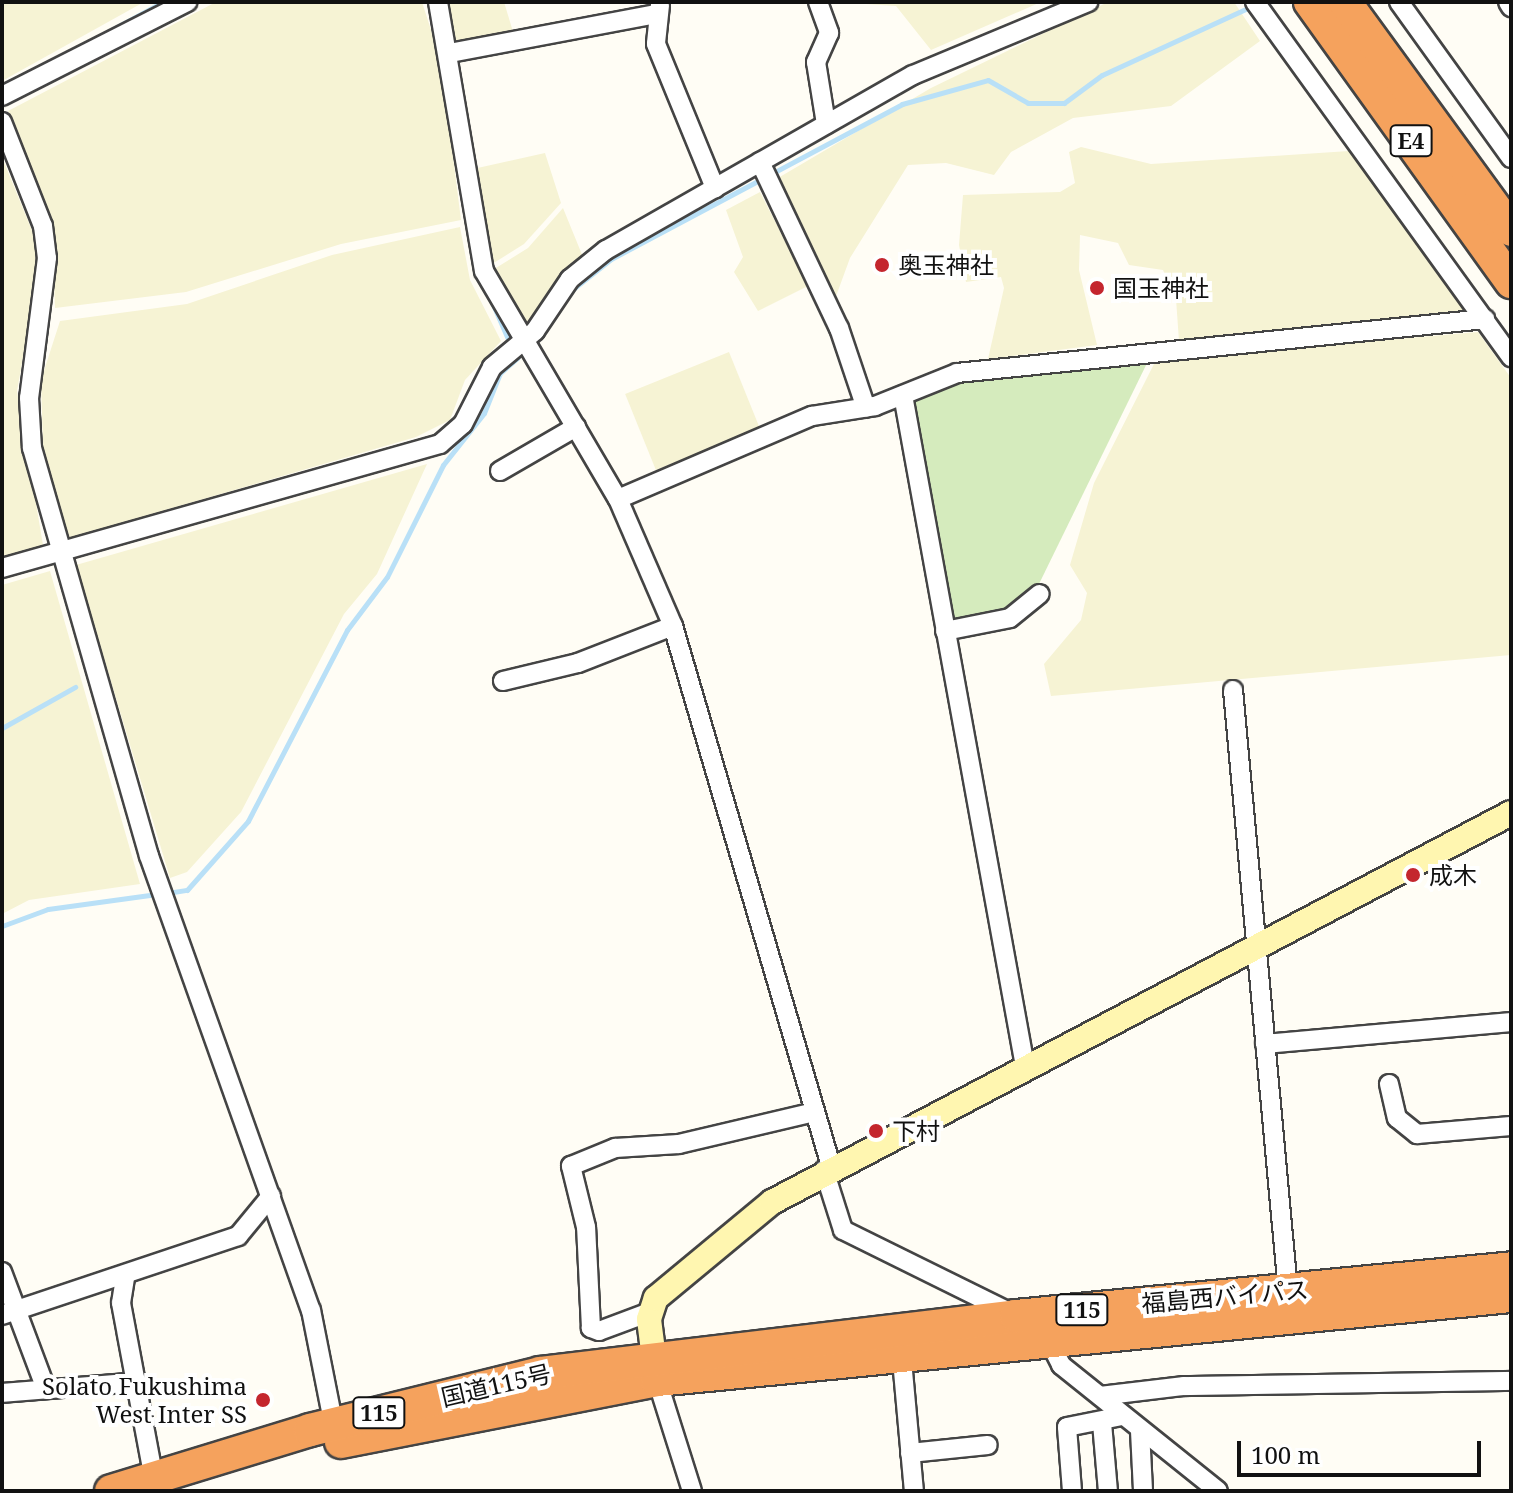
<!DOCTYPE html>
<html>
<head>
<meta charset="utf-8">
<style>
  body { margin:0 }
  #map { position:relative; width:1513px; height:1493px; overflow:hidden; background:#fffdf5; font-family:"Noto Serif","Noto Sans JP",serif }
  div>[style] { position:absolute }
  .farmland>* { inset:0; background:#f6f3d4; transform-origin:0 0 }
  .green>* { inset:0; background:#d5ebbd }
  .stream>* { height:5px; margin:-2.5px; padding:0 2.5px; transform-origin:2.5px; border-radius:2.5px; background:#b9e0f7 }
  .roads { filter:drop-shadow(2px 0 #444) drop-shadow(-2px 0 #444) drop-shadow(0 2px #444) drop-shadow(0 -2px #444) }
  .street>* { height:18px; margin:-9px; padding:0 9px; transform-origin:9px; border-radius:9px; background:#fff }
  .secondary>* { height:24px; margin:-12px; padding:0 12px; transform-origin:12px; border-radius:12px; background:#fff6b0 }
  .highway>* { height:32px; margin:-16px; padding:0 16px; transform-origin:16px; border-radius:16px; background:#f5a25d }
  .dots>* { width:22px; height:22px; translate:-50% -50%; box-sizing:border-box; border:4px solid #fff; border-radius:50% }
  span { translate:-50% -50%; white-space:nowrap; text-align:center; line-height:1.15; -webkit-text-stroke:8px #fff; paint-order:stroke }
  .shield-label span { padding:2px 6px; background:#fff; border:2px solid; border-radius:6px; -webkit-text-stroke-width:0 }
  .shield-label { font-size:22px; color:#111; font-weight:700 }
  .poi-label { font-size:24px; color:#111 }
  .left { translate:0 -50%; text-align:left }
  .right { translate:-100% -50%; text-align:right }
  .street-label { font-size:24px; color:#111 }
  .frame { position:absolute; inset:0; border:4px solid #111; pointer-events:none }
  .scale { position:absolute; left:1237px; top:1441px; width:244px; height:36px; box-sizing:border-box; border:4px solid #111; border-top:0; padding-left:10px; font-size:24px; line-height:28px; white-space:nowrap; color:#111; -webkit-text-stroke:6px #fff; paint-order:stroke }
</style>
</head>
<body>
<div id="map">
  <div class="farmland">
    <i style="clip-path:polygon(2px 2px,144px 2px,2px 81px)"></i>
    <i style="clip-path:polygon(216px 2px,422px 2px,441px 61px,461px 220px,341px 244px,186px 292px,55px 308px,52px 222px,8px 111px)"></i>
    <i style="clip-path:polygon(445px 2px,504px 2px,514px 35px,456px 46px)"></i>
    <i style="clip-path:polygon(835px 2px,1041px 2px,931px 50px,896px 6px)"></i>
    <i style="clip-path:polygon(1108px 2px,1234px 2px,1260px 41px,1171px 106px,1073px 118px,1011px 152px,994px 175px,946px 163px,908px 165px,850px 258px,835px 299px,778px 178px,931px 88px)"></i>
    <i style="clip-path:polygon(1081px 147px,1151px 164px,1349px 151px,1466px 312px,1179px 341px,1176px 299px,1163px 270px,1129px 265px,1118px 243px,1080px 235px,1079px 270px,1097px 345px,988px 359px,1004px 288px,1001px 277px,966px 282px,959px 245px,963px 195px,1060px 192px,1075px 183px,1069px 152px)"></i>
    <i style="clip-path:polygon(545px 153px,561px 203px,524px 244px,489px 266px,473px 169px)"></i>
    <i style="clip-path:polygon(2px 157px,35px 238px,37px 279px,17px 391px,43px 545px,2px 557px)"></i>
    <i style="clip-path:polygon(760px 192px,808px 286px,758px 311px,734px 272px,743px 257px,726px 210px)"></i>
    <i style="clip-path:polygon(563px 208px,583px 257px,522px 329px,491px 271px,528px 248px)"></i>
    <i style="clip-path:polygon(460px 227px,470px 280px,501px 341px,465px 380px,450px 420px,416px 437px,66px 539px,43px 447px,41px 380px,60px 321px,187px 304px,332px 255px)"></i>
    <i style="clip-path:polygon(1478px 332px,1511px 378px,1511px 655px,1051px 696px,1044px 664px,1081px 620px,1087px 593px,1070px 565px,1094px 483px,1156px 360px)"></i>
    <i style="left:729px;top:352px;width:82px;height:112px;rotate:68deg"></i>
    <i style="clip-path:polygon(427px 464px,377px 574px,344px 614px,241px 812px,187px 872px,170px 878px,76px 565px)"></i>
    <i style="clip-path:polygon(50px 571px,140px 884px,29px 900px,2px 914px,2px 585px)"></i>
  </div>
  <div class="green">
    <i style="clip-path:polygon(1151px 355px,1038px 586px,1012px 609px,948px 623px,908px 400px,953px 381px)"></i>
  </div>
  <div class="stream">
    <i style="left:104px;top:34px;width:67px;rotate:-28.5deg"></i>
    <i style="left:573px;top:289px;width:48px;rotate:-38.3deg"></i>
    <i style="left:611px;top:259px;width:330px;rotate:-28deg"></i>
    <i style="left:902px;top:104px;width:89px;rotate:-15.6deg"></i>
    <i style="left:988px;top:80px;width:46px;rotate:29.9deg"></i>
    <i style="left:1028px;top:103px;width:36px"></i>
    <i style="left:1064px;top:103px;width:47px;rotate:-36.4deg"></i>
    <i style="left:1102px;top:75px;width:167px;rotate:-24.7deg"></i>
    <i style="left:488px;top:293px;width:58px;rotate:66.5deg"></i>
    <i style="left:2px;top:728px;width:84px;rotate:-29.3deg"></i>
    <i style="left:167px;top:893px;width:20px;rotate:-9deg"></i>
    <i style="left:187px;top:890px;width:92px;rotate:-48.5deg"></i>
    <i style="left:248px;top:821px;width:215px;rotate:-62.6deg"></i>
    <i style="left:347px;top:630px;width:66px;rotate:-53deg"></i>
    <i style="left:387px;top:577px;width:125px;rotate:-63.4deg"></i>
    <i style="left:443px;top:465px;width:66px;rotate:-51.7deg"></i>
    <i style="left:484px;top:413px;width:43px;rotate:-68.2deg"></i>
    <i style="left:500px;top:373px;width:23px;rotate:-41deg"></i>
    <i style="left:2px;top:926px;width:49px;rotate:-20.3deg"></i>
    <i style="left:48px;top:909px;width:110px;rotate:-7.8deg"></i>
  </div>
  <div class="roads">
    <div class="street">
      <i style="left:438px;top:2px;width:273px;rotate:80.3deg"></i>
      <i style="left:484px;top:271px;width:264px;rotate:59.6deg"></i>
      <i style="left:618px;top:499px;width:138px;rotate:66.6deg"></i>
      <i style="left:673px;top:626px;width:563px;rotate:73.69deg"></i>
      <i style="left:818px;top:2px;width:33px;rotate:70deg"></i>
      <i style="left:829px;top:33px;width:32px;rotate:114deg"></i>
      <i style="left:816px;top:62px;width:63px;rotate:80.8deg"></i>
      <i style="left:1255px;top:2px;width:438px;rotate:54.2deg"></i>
      <i style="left:1399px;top:2px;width:192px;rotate:54.3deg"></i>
      <i style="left:1508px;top:2px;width:6px;rotate:59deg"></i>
      <i style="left:660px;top:5px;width:39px;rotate:96deg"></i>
      <i style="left:656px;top:44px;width:156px;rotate:67.7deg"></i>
      <i style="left:450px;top:53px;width:211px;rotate:-10.7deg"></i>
      <i style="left:2px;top:96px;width:208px;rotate:-26.9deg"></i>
      <i style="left:2px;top:122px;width:112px;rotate:68.5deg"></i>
      <i style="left:43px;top:226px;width:32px;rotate:83deg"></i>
      <i style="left:47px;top:258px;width:141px;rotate:97.3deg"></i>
      <i style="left:29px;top:398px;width:50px;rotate:86.6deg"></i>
      <i style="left:32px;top:448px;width:424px;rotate:74deg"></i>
      <i style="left:149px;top:856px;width:482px;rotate:70.4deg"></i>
      <i style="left:311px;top:1310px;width:123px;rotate:78.8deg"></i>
      <i style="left:760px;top:162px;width:184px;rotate:64.6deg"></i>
      <i style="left:839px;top:328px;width:84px;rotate:71.4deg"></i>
      <i style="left:903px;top:395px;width:682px;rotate:79.7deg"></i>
      <i style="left:500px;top:471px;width:88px;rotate:-30.1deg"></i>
      <i style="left:618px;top:499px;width:211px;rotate:-23.2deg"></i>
      <i style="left:812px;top:416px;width:64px;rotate:-9deg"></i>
      <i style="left:875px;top:406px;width:88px;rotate:-21.9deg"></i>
      <i style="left:957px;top:373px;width:531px;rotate:-5.84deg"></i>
      <i style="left:2px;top:568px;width:455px;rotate:-15.8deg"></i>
      <i style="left:440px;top:444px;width:30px;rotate:-41deg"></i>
      <i style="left:463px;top:424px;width:64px;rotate:-63deg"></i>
      <i style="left:492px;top:367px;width:56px;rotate:-39.9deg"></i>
      <i style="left:535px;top:331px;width:63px;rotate:-56.1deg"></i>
      <i style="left:570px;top:279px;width:46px;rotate:-38.9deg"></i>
      <i style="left:606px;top:250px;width:353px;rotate:-29.7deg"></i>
      <i style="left:913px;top:75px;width:190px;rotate:-22.6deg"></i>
      <i style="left:945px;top:631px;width:66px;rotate:-11.3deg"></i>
      <i style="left:1010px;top:618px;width:38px;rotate:-39deg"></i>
      <i style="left:503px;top:681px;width:77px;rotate:-13.5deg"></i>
      <i style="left:578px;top:663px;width:102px;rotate:-21.3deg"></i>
      <i style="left:1233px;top:690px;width:604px;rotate:84.77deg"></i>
      <i style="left:1265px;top:1044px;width:247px;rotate:-5.1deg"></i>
      <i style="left:1389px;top:1084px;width:35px;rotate:77deg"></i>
      <i style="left:1397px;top:1118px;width:26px;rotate:39deg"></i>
      <i style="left:1417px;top:1134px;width:94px;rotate:-4.9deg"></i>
      <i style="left:824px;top:1170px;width:63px;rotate:72.4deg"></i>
      <i style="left:843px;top:1230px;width:190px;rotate:26.3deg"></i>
      <i style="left:2px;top:1272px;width:120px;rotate:69.4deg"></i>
      <i style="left:125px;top:1278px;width:25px;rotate:99deg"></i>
      <i style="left:121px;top:1303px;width:185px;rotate:79.4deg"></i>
      <i style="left:650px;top:1312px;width:54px;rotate:159.6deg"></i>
      <i style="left:599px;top:1331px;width:9px;rotate:-159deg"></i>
      <i style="left:591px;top:1328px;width:101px;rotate:-92.8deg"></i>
      <i style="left:586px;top:1227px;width:63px;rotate:-103.8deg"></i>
      <i style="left:571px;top:1166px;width:48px;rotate:-22.2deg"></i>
      <i style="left:615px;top:1148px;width:64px;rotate:-3.6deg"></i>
      <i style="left:679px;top:1144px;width:139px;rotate:-13.3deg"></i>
      <i style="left:2px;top:1315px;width:249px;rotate:-18.5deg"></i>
      <i style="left:238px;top:1236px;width:52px;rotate:-50.5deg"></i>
      <i style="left:1050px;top:1343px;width:25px;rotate:63deg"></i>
      <i style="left:1061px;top:1365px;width:201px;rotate:38.7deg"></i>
      <i style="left:902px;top:1360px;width:132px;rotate:84.8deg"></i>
      <i style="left:657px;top:1380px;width:116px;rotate:72.5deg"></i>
      <i style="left:2px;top:1393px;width:136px;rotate:-4.6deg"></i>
      <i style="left:1100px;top:1396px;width:85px;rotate:-6.8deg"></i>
      <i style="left:1184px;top:1386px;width:327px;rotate:-0.9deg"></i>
      <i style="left:1102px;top:1423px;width:68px;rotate:85deg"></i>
      <i style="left:1140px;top:1431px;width:60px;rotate:87.1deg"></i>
      <i style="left:910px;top:1453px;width:78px;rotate:-5.9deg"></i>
      <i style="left:1072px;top:1491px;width:64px;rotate:-94.5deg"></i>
      <i style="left:1067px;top:1427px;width:56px;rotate:-11.3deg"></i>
    </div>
    <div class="secondary">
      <i style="left:656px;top:1374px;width:55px;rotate:-97.3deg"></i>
      <i style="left:649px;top:1319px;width:22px;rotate:-72deg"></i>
      <i style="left:656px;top:1298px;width:151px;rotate:-39.6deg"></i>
      <i style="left:772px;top:1202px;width:835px;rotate:-27.76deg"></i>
    </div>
    <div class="highway">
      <i style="left:1310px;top:2px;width:345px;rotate:54.3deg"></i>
      <i style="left:1345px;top:2px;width:282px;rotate:53.9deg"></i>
      <i style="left:341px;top:1442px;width:322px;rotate:-11.1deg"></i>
      <i style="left:657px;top:1380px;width:858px;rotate:-5.62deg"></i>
      <i style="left:111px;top:1491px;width:208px;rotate:-17deg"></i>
      <i style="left:310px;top:1430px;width:237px;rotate:-13.9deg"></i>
      <i style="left:540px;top:1373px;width:479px;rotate:-6.8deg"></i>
      <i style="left:1016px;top:1316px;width:497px;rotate:-5.5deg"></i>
    </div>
  </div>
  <div class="dots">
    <i style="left:882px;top:265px;background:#c4262e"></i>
    <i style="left:1097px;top:288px;background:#c4262e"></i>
    <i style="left:1413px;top:875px;background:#c4262e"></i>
    <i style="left:876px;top:1131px;background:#c4262e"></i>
    <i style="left:263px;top:1400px;background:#c4262e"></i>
  </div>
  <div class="shield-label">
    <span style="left:1411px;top:141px">E4</span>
    <span style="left:1082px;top:1310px">115</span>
    <span style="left:379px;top:1413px">115</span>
  </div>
  <div class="poi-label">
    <span class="left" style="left:898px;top:265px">奥玉神社</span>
    <span class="left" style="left:1113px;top:288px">国玉神社</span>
    <span class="left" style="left:1429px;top:875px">成木</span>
    <span class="left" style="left:892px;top:1131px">下村</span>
    <span class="right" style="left:247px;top:1400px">Solato Fukushima<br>West Inter SS</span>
  </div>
  <div class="street-label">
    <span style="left:1225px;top:1296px;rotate:-5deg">福島西バイパス</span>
    <span style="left:496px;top:1385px;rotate:-13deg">国道115号</span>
  </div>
  <div class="frame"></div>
  <div class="scale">100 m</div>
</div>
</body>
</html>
